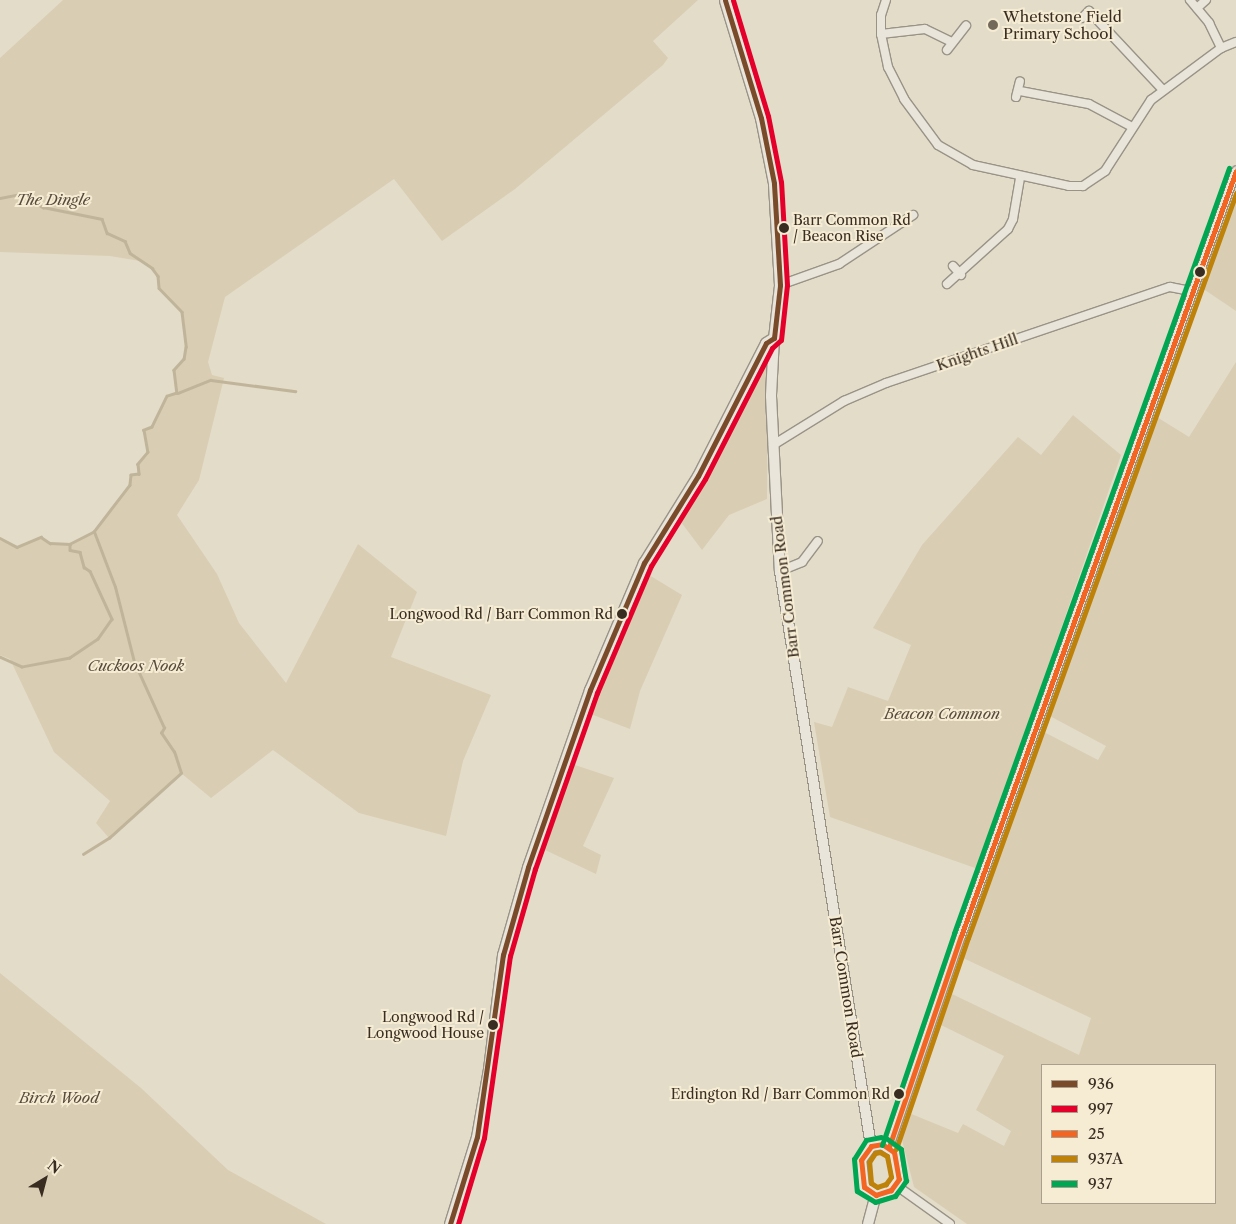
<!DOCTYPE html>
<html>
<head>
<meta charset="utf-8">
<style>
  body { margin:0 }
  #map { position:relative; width:1236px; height:1224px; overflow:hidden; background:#e3dcc8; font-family:"Libre Caslon Text",serif }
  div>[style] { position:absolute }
  .green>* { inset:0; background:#d9ceb3 }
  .stream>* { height:2.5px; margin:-1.25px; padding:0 1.25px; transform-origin:1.25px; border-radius:1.25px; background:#c0b59a }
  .roads { filter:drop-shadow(1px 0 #999387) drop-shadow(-1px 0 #999387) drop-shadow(0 1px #999387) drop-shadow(0 -1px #999387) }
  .minor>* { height:8px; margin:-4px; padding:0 4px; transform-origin:4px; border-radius:4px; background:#e9e5db }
  .tertiary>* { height:10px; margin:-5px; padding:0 5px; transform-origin:5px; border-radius:5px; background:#e9e5db }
  .secondary>* { height:11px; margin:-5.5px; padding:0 5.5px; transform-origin:5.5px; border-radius:5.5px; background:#e9e5db }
  .bus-1>* { height:5px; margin:-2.5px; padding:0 2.5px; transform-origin:2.5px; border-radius:2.5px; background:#7a4b2a }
  .bus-2>* { height:5px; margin:-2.5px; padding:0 2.5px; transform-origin:2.5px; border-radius:2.5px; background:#e4002b }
  .bus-3>* { height:5px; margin:-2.5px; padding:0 2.5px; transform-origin:2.5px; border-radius:2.5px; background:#f26522 }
  .bus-4>* { height:5px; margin:-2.5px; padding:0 2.5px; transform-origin:2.5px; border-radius:2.5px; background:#be810a }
  .bus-5>* { height:5px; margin:-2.5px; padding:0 2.5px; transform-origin:2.5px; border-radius:2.5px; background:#00a651 }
  .dots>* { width:14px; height:14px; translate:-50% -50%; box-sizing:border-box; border:2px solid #f5ecd3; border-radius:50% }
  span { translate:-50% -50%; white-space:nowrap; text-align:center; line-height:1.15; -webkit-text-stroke:4px #f5ecd3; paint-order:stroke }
  .bus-label { font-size:14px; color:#392c21 }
  .left { translate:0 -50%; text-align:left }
  .right { translate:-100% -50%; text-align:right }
  .poi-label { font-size:15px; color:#392c21 }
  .park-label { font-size:15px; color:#574a3b; font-style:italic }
  .street-label { font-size:15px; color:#392c21 }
  .legend { position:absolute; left:1041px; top:1064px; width:175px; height:140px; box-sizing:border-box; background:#f5ecd3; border:1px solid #aa9f8c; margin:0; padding:6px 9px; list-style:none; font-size:15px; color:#392c21 }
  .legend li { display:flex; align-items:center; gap:10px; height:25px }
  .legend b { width:25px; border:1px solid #aa9f8c }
  .north { position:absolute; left:20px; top:1154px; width:50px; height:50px; -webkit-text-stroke:4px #f5ecd3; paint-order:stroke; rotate:37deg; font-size:14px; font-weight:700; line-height:20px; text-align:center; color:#392c21 }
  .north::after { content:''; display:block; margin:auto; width:18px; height:22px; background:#392c21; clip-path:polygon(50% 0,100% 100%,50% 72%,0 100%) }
</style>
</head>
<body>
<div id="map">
  <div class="green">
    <i style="clip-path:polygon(63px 0,698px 0,653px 41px,668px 58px,663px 65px,515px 189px,442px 241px,394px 179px,225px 297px,208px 362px,212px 375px,224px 378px,199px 480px,177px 515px,217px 574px,239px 623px,286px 683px,358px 544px,417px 592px,391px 657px,491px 695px,463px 761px,446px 836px,359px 813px,273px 750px,211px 798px,181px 773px,109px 838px,96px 823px,110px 801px,54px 752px,10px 659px,0 655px,0 538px,17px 547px,41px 537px,50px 543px,70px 544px,94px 532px,130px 485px,131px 475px,139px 473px,138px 464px,148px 452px,144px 430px,152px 427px,167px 396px,177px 393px,174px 370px,184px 359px,186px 347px,182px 312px,159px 288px,158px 276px,152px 268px,140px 261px,110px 256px,0 252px,0 58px)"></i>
    <i style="clip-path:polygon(1236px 189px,1236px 311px,1199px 286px)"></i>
    <i style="clip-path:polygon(764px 358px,768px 361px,767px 499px,729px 515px,702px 550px,678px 518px,704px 479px,703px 474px)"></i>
    <i style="clip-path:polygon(evenodd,1236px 362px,1236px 1224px,967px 1224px,914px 1187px,901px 1136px,909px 1113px,958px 1133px,963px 1124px,1004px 1146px,1011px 1131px,976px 1110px,1004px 1056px,941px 1025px,952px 994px,1079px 1055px,1091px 1018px,963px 958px,1042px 731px,1098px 760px,1106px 746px,1048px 715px,1152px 414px,1189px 437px,1236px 362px,1042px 1065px,1215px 1065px,1215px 1203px,1042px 1203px,1042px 1065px)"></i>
    <i style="clip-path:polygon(1073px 415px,1121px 455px,978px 869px,830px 817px,814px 722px,832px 727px,848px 687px,888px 701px,911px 645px,873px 628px,922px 545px,1018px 437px,1041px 455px)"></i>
    <i style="clip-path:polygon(649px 575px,682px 595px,640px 691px,630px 729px,588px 713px,634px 600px)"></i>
    <i style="clip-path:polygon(569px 763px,614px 778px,583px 846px,601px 855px,596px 874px,543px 849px)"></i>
    <i style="clip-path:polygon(0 973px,141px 1088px,228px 1170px,326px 1224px,0 1224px)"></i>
  </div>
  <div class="stream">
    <i style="left:0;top:198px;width:21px;rotate:-11deg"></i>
    <i style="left:21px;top:194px;width:26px;rotate:31deg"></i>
    <i style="left:43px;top:207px;width:60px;rotate:11.5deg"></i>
    <i style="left:102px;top:219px;width:15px;rotate:70deg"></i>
    <i style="left:107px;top:233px;width:20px;rotate:24deg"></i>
    <i style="left:125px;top:241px;width:13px;rotate:67deg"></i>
    <i style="left:130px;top:253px;width:27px;rotate:34deg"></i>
    <i style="left:152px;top:268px;width:10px;rotate:53deg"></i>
    <i style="left:158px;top:276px;width:12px;rotate:85deg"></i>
    <i style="left:159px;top:288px;width:33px;rotate:46deg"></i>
    <i style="left:182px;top:312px;width:35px;rotate:83deg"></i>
    <i style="left:186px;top:347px;width:12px;rotate:99deg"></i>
    <i style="left:184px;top:359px;width:15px;rotate:132deg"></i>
    <i style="left:174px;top:370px;width:23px;rotate:83deg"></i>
    <i style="left:177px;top:393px;width:10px;rotate:163deg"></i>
    <i style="left:167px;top:396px;width:34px;rotate:116deg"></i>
    <i style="left:152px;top:427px;width:9px;rotate:159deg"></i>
    <i style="left:144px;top:430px;width:22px;rotate:80deg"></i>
    <i style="left:148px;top:452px;width:16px;rotate:130deg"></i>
    <i style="left:138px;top:464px;width:10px;rotate:84deg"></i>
    <i style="left:139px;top:474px;width:8px;rotate:173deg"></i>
    <i style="left:131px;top:475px;width:10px;rotate:96deg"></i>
    <i style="left:130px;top:485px;width:59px;rotate:127.5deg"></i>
    <i style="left:94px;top:532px;width:27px;rotate:153deg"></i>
    <i style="left:70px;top:544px;width:6px;rotate:90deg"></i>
    <i style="left:70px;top:550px;width:10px;rotate:11deg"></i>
    <i style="left:80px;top:552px;width:16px;rotate:75deg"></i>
    <i style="left:84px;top:567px;width:7px;rotate:34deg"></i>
    <i style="left:90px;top:571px;width:53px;rotate:65.4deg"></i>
    <i style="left:112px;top:619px;width:24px;rotate:125deg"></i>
    <i style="left:98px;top:639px;width:34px;rotate:146deg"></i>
    <i style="left:70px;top:658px;width:49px;rotate:169.4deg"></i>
    <i style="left:22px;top:667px;width:24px;rotate:-156deg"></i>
    <i style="left:178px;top:393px;width:35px;rotate:-22deg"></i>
    <i style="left:211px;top:380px;width:85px;rotate:7.5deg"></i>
    <i style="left:0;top:538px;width:19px;rotate:28deg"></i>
    <i style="left:17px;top:547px;width:26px;rotate:-23deg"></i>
    <i style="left:41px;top:537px;width:11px;rotate:34deg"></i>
    <i style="left:50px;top:543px;width:20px;rotate:3deg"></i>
    <i style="left:83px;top:854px;width:31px;rotate:-32deg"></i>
    <i style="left:109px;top:838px;width:97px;rotate:-42.1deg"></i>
    <i style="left:181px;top:773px;width:22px;rotate:-108deg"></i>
    <i style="left:174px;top:752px;width:23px;rotate:-124deg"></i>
    <i style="left:161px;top:733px;width:6px;rotate:-59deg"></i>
    <i style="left:164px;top:728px;width:72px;rotate:-114.4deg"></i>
    <i style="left:134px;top:662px;width:77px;rotate:-104.2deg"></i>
    <i style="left:115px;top:587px;width:59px;rotate:-110.9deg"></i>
  </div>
  <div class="roads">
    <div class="minor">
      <i style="left:886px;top:0;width:16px;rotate:108deg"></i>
      <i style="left:881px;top:15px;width:19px;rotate:90deg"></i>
      <i style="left:881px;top:34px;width:34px;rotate:78deg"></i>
      <i style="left:888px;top:67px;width:36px;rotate:63deg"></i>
      <i style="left:904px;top:99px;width:57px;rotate:53.5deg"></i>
      <i style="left:938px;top:145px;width:40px;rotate:29.7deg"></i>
      <i style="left:973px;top:165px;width:98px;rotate:12.3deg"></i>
      <i style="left:1069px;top:186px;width:14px"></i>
      <i style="left:1083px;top:186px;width:27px;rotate:-34deg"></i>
      <i style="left:1105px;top:171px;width:85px;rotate:-57.1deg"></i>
      <i style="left:1151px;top:100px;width:87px;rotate:-36.6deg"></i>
      <i style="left:1221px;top:48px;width:16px;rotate:-22deg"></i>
      <i style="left:1190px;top:0;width:30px;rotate:50deg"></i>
      <i style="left:1209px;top:23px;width:28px;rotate:64deg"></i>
      <i style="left:1197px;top:8px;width:12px;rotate:-42deg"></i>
      <i style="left:1082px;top:18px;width:10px;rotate:-45deg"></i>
      <i style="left:1089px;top:11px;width:108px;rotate:46.9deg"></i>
      <i style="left:881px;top:34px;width:44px;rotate:-6.5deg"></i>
      <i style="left:925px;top:29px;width:30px;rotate:26deg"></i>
      <i style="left:947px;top:50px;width:31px;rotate:-52deg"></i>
      <i style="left:1020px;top:91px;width:70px;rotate:10.7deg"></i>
      <i style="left:1089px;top:104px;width:49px;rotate:28.1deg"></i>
      <i style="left:1016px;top:97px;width:16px;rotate:-76deg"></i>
      <i style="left:953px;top:266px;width:12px;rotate:48deg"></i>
      <i style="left:947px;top:284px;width:82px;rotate:-42deg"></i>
      <i style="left:1008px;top:229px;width:11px;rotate:-63deg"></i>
      <i style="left:1013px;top:219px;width:42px;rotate:-80.3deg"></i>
      <i style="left:780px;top:285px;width:63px;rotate:-19.6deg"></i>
      <i style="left:839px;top:264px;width:89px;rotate:-33.5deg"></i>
      <i style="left:773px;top:445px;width:84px;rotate:-31.8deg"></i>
      <i style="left:844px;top:401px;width:46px;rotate:-23.2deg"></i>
      <i style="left:886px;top:383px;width:300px;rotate:-18.7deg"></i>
      <i style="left:1170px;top:287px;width:21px;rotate:11deg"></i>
      <i style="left:780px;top:571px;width:24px;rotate:-22deg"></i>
      <i style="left:802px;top:562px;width:26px;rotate:-53deg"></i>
      <i style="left:889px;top:1147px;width:223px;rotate:-71.2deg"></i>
      <i style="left:961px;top:936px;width:813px;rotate:-70.23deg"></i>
      <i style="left:897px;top:1186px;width:65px;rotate:35.6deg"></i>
    </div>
    <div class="tertiary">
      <i style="left:774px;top:338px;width:58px;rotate:93deg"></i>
      <i style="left:771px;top:396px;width:175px;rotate:87.1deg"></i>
      <i style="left:780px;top:571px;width:582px;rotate:81.01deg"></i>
      <i style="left:882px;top:1144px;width:14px;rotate:34deg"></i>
      <i style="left:894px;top:1152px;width:27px;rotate:80deg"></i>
      <i style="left:899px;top:1179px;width:14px;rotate:126deg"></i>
      <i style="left:891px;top:1190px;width:16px;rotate:162deg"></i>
      <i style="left:876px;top:1195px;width:14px;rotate:-146deg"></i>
      <i style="left:864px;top:1187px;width:27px;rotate:-96deg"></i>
      <i style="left:861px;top:1160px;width:17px;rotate:-54deg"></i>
      <i style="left:871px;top:1146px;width:11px;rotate:-10deg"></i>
      <i style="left:868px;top:1224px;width:30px;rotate:-75deg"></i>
    </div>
    <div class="secondary">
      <i style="left:450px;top:1224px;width:91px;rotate:-72.8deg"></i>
      <i style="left:477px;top:1137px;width:69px;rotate:-80deg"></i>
      <i style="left:489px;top:1069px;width:115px;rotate:-83deg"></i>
      <i style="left:503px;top:955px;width:91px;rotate:-74.1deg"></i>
      <i style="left:528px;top:867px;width:188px;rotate:-70.7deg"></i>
      <i style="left:590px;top:690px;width:138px;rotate:-67deg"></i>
      <i style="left:644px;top:563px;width:102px;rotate:-58.2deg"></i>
      <i style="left:698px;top:476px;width:149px;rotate:-62.9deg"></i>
      <i style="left:766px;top:343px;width:9px;rotate:-32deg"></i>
      <i style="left:774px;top:338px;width:53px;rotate:-83.5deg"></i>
      <i style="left:780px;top:285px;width:102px;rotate:-93.4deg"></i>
      <i style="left:774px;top:183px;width:66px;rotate:-101.3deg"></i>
      <i style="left:761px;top:118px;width:123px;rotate:-107deg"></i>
    </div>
  </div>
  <div class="bus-1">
    <i style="left:450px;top:1224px;width:91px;rotate:-72.8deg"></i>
    <i style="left:477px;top:1137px;width:184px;rotate:-81.9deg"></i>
    <i style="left:503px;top:955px;width:91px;rotate:-74.1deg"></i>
    <i style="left:528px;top:867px;width:188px;rotate:-70.7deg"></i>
    <i style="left:590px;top:690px;width:138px;rotate:-67deg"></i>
    <i style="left:644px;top:563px;width:102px;rotate:-58.2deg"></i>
    <i style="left:698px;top:476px;width:149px;rotate:-62.9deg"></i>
    <i style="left:766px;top:343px;width:9px;rotate:-32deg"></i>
    <i style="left:774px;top:338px;width:53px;rotate:-83.5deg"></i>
    <i style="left:780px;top:285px;width:102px;rotate:-93.4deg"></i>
    <i style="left:774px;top:183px;width:66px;rotate:-101.3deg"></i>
    <i style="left:761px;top:118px;width:123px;rotate:-107deg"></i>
  </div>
  <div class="bus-2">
    <i style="left:458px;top:1224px;width:90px;rotate:-73.2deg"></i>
    <i style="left:484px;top:1138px;width:184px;rotate:-81.9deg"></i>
    <i style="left:510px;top:956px;width:91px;rotate:-74deg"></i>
    <i style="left:535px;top:869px;width:187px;rotate:-70.6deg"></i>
    <i style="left:597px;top:693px;width:138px;rotate:-67deg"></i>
    <i style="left:651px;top:566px;width:102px;rotate:-58.2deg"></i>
    <i style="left:705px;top:479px;width:147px;rotate:-62.9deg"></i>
    <i style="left:772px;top:348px;width:12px;rotate:-42deg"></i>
    <i style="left:781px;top:340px;width:55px;rotate:-83.8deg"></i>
    <i style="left:787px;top:285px;width:103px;rotate:-93.3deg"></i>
    <i style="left:781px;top:182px;width:67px;rotate:-101.1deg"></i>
    <i style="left:768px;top:116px;width:121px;rotate:-106.8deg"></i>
  </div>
  <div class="bus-3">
    <i style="left:882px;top:1144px;width:14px;rotate:34deg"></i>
    <i style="left:894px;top:1152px;width:27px;rotate:80deg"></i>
    <i style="left:899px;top:1179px;width:14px;rotate:126deg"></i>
    <i style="left:891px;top:1190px;width:16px;rotate:162deg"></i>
    <i style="left:876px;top:1195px;width:14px;rotate:-146deg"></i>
    <i style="left:864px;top:1187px;width:27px;rotate:-96deg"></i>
    <i style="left:861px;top:1160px;width:17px;rotate:-54deg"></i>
    <i style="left:871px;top:1146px;width:11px;rotate:-10deg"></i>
    <i style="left:889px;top:1147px;width:223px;rotate:-71.2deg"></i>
    <i style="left:961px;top:936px;width:813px;rotate:-70.23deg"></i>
  </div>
  <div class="bus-4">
    <i style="left:896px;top:1149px;width:223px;rotate:-71.2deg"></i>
    <i style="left:968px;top:938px;width:792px;rotate:-70.21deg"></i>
    <i style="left:880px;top:1152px;width:8px;rotate:30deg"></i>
    <i style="left:887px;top:1156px;width:21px;rotate:79deg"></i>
    <i style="left:891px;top:1177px;width:9px;rotate:126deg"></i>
    <i style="left:886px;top:1184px;width:9px;rotate:162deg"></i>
    <i style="left:877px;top:1187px;width:7px;rotate:-146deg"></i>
    <i style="left:871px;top:1183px;width:21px;rotate:-95deg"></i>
    <i style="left:869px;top:1162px;width:11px;rotate:-56deg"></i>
    <i style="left:875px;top:1153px;width:5px;rotate:-11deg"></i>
  </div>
  <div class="bus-5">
    <i style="left:881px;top:1137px;width:15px;rotate:169deg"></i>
    <i style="left:866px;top:1140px;width:22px;rotate:122deg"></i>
    <i style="left:854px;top:1159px;width:32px;rotate:85deg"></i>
    <i style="left:857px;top:1191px;width:21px;rotate:31deg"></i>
    <i style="left:875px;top:1202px;width:21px;rotate:-17deg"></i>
    <i style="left:895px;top:1196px;width:19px;rotate:-54deg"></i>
    <i style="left:906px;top:1181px;width:32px;rotate:-99deg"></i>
    <i style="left:901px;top:1149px;width:19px;rotate:-144deg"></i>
    <i style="left:882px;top:1145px;width:224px;rotate:-71.2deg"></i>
    <i style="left:954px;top:933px;width:813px;rotate:-70.23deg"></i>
  </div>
  <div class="dots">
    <i style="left:993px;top:25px;background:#746a5b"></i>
    <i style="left:784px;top:228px;background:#392c21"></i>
    <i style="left:1200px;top:272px;background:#392c21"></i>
    <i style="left:622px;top:614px;background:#392c21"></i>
    <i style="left:493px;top:1025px;background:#392c21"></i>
    <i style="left:899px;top:1094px;background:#392c21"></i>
  </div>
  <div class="bus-label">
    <span class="left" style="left:793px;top:228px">Barr Common Rd<br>/ Beacon Rise</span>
    <span class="right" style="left:613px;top:614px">Longwood Rd / Barr Common Rd</span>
    <span class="right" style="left:484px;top:1025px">Longwood Rd /<br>Longwood House</span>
    <span class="right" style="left:890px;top:1094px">Erdington Rd / Barr Common Rd</span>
  </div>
  <div class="poi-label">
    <span class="left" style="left:1003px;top:25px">Whetstone Field<br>Primary School</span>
  </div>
  <div class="park-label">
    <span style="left:53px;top:200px">The Dingle</span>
    <span style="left:136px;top:666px">Cuckoos Nook</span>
    <span style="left:942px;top:714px">Beacon Common</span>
    <span style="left:59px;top:1098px">Birch Wood</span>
  </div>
  <div class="street-label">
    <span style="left:977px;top:352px;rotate:-19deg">Knights Hill</span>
    <span style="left:785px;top:587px;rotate:-97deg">Barr Common Road</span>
    <span style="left:846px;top:987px;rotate:81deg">Barr Common Road</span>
  </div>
  <ul class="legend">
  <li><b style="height:6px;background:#7a4b2a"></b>936</li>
  <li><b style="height:6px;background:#e4002b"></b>997</li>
  <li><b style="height:6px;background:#f26522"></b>25</li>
  <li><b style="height:6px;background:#be810a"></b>937A</li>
  <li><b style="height:6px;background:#00a651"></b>937</li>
  </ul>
  <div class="north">N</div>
</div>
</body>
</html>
